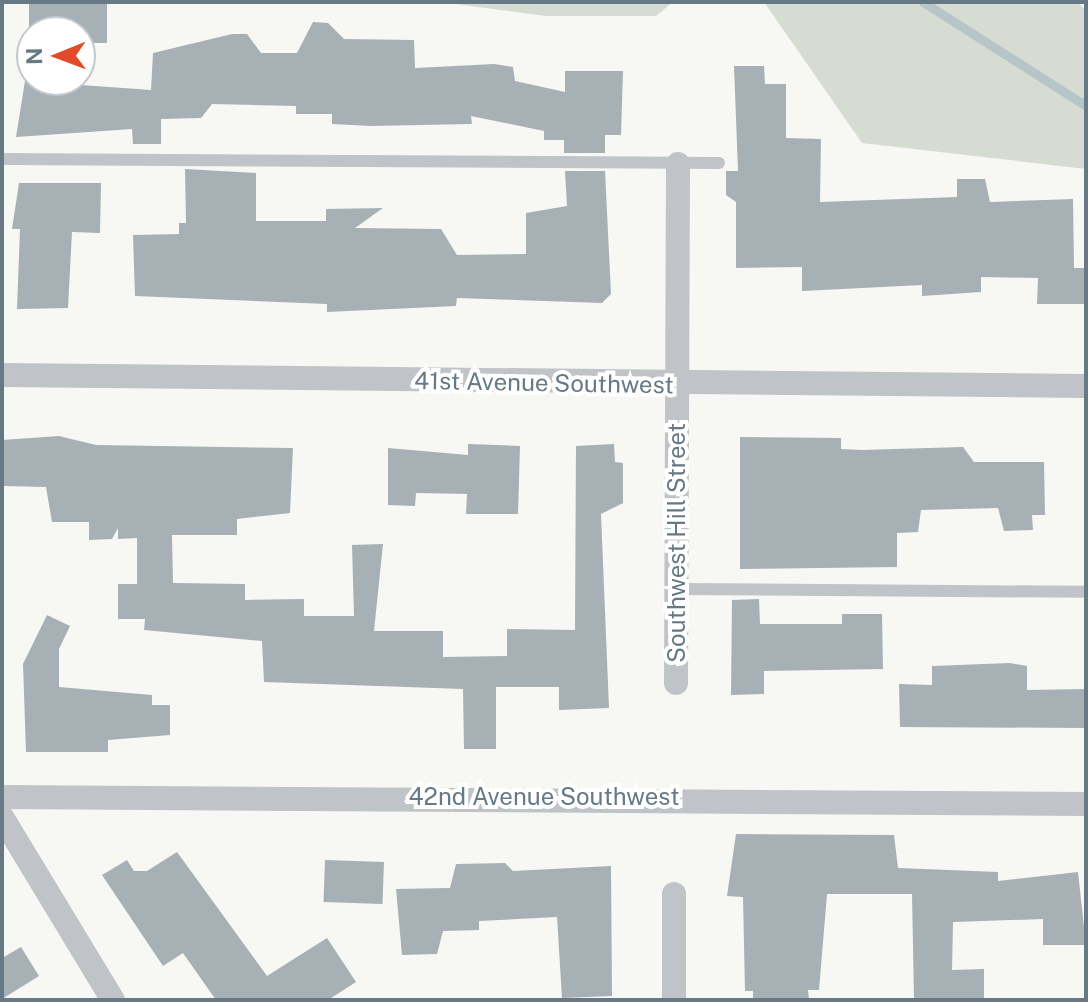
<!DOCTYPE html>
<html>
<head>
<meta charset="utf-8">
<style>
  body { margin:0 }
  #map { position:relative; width:1088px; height:1002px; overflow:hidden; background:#f7f7f4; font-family:"Public Sans",sans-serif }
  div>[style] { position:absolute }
  .green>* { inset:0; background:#d7dcd3 }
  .stream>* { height:9px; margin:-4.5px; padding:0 4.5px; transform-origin:4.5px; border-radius:4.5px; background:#b7c4c8 }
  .building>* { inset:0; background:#a7b0b5; transform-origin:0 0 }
  .service>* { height:12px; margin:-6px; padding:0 6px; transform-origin:6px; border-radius:6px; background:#c0c4c8 }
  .minor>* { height:24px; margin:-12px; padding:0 12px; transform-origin:12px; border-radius:12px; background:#c0c4c8 }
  span { translate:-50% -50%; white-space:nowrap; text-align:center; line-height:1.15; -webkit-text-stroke:8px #fff; paint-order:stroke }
  .street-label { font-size:24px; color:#667985 }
  .frame { position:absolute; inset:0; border:4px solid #667985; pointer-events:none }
  .north { position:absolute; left:16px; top:16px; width:80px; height:80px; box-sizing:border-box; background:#fff; border:2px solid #c2c9ce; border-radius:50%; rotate:269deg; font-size:22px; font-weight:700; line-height:32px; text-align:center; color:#667985 }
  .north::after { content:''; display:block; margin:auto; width:28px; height:36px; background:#e14b2a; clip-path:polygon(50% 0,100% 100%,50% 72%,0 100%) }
</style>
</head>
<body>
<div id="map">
  <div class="green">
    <i style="clip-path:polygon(440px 2px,673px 2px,656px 16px,546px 16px)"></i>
    <i style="clip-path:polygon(764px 2px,1078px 2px,1086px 11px,1086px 169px,862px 143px)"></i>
  </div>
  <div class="stream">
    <i style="left:923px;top:2px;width:193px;rotate:32.5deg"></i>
  </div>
  <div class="building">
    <i style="clip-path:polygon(29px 2px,107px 2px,107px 43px,80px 43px,80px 32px,29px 32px)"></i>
    <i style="clip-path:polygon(313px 22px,328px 23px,344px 39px,414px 40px,415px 68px,494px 64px,513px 67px,515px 81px,565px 92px,565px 71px,623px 71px,621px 135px,605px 135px,605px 153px,564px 153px,564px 140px,544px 140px,544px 131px,471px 116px,472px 124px,372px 126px,332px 124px,332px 114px,296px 114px,296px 106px,212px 104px,201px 118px,161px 119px,161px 144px,133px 144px,132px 129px,16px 137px,25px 81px,151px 90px,153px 53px,232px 34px,247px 34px,261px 53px,297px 53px)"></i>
    <i style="clip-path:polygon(734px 66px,764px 66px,765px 84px,786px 84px,786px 138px,821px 139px,820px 202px,957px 197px,957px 179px,985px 179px,990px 202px,1073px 199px,1074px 268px,1086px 268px,1086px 304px,1037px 304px,1038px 278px,981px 277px,981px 292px,922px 296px,922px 285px,802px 291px,802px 267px,736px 268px,736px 202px,726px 195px,726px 171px,738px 171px)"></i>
    <i style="clip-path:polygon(185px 169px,256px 173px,256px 221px,326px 221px,326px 209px,383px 208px,355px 228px,441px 229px,457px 255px,526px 254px,526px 213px,567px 206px,565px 171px,605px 171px,611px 294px,602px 303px,457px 298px,456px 306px,327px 312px,327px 304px,135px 296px,133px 235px,179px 234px,179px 223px,186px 223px)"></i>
    <i style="clip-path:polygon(19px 183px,101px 183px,100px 233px,72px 232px,68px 308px,17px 309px,20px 229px,12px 229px)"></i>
    <i style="clip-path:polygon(59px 436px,96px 445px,293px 448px,290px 513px,237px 519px,237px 535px,172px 535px,173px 583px,245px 584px,245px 600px,304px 599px,304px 616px,354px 616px,352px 545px,383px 544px,374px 631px,443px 631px,443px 657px,507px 656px,507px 629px,575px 630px,576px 446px,614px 444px,615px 462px,623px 463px,623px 503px,601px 514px,609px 708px,559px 710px,559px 687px,496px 687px,496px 749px,464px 749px,463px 689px,264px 682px,262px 641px,144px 630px,145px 619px,118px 619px,118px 584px,137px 584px,137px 538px,118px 539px,118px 528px,112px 539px,89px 540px,89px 522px,52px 522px,46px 487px,2px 486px,2px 440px)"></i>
    <i style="clip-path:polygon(740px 437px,841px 438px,841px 449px,861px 450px,963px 447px,974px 462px,1044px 462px,1045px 515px,1032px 515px,1033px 530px,1004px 531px,998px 508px,921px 510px,918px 532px,897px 533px,897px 567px,740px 569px)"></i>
    <i style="clip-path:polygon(468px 444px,520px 446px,518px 514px,466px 514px,467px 494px,416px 493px,415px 506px,388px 505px,388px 448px,468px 455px)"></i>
    <i style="clip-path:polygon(759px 599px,760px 624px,842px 624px,842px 614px,882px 614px,883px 669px,764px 671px,764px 694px,731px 695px,732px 600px)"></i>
    <i style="clip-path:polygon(47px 615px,70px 626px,59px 649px,59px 687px,152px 695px,152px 705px,170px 705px,170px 735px,108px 740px,108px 752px,26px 752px,23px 664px)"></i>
    <i style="clip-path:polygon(1010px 663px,1027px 666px,1027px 690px,1086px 689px,1086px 728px,900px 727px,899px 684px,932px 685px,932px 666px)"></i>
    <i style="clip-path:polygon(736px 834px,894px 835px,898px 868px,998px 872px,998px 881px,1078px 872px,1086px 945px,1043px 945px,1043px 919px,953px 922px,952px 970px,984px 969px,984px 1000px,914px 1000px,912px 894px,827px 894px,819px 990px,808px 990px,809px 1000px,753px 1000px,753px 991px,745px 991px,743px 897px,727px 896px)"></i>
    <i style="clip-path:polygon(177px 852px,267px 976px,327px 938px,356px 982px,328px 1000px,216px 1000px,183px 953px,163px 966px,102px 875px,127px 860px,134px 871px,147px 871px)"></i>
    <i style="left:325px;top:860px;width:59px;height:42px;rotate:2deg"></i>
    <i style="clip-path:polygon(505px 863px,513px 871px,611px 866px,612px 996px,562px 998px,557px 917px,479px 921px,479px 930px,443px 931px,437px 954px,402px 955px,396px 889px,450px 888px,456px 864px)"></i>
    <i style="clip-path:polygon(21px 947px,39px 976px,2px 999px,2px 958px)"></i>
  </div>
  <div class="service">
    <i style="left:2px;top:159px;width:717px;rotate:0.32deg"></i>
    <i style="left:677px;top:589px;width:409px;rotate:0.4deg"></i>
  </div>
  <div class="minor">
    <i style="left:2px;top:375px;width:1084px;rotate:0.58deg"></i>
    <i style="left:676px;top:683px;width:519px;rotate:-89.78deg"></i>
    <i style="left:2px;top:797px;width:1084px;rotate:0.37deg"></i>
    <i style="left:2px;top:817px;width:214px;rotate:58.8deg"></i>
    <i style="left:674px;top:1000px;width:106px;rotate:-90deg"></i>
  </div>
  <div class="street-label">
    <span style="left:544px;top:383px;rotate:1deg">41st Avenue Southwest</span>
    <span style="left:677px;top:543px;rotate:-90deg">Southwest Hill Street</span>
    <span style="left:544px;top:797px">42nd Avenue Southwest</span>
  </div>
  <div class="frame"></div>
  <div class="north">N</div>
</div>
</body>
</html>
